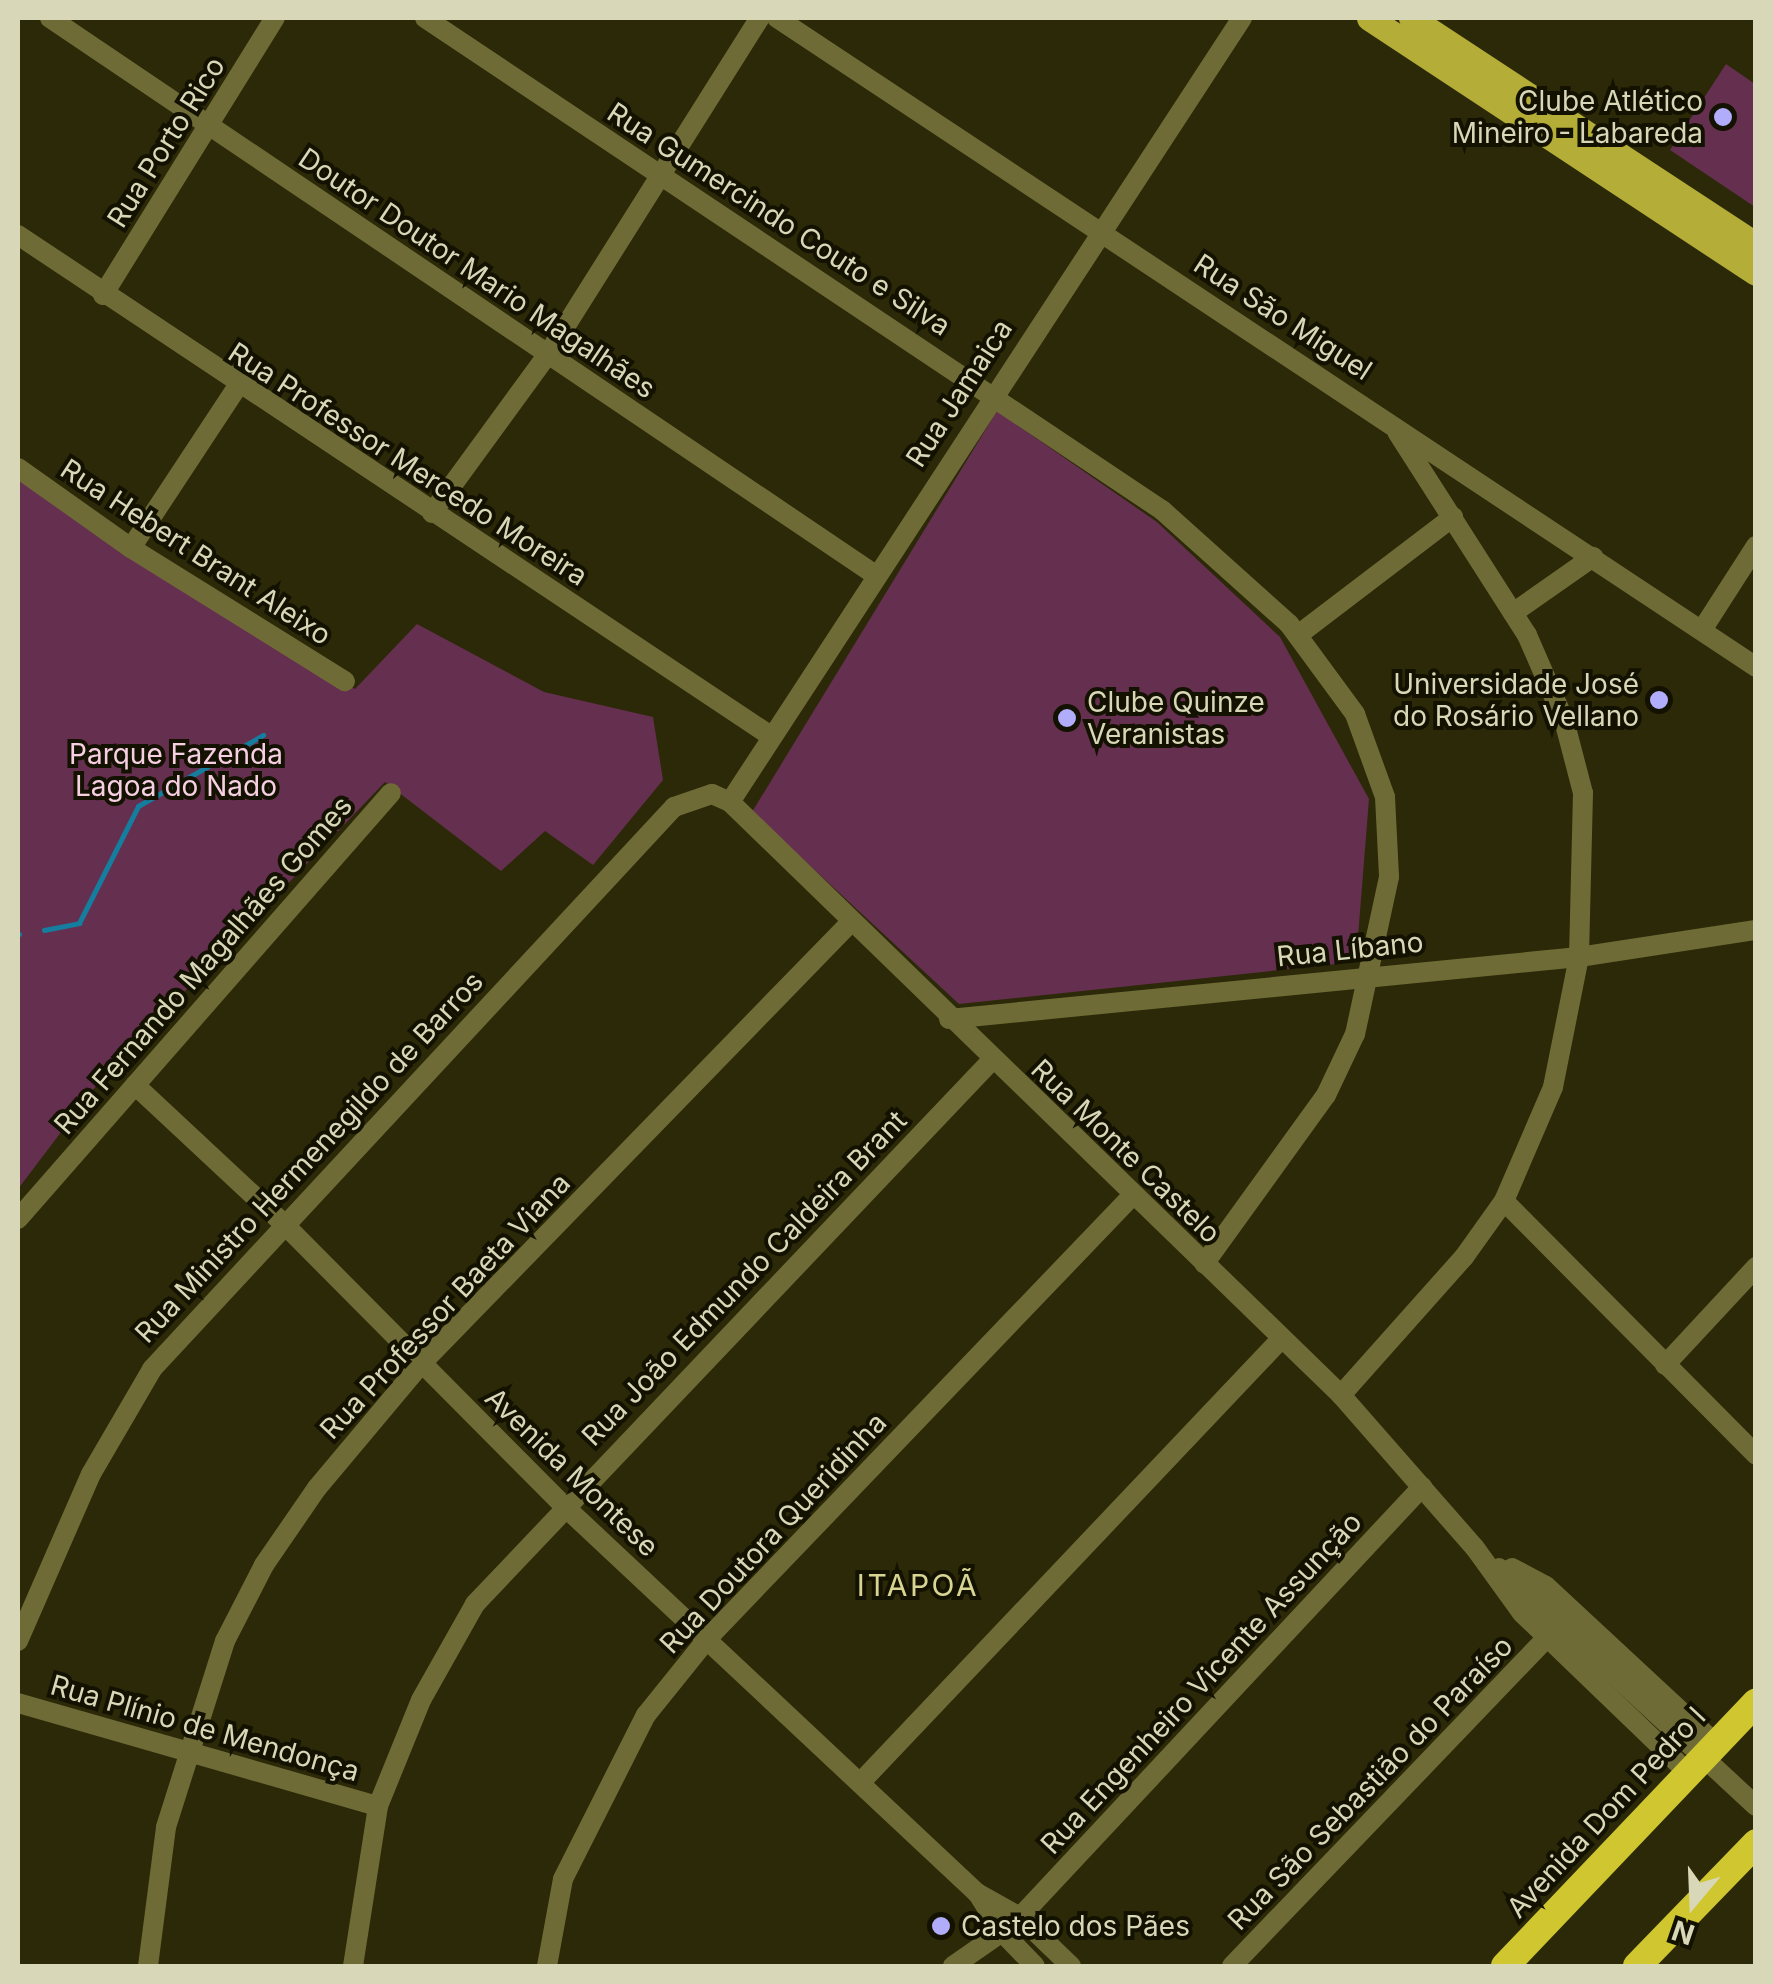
<!DOCTYPE html>
<html>
<head>
<meta charset="utf-8">
<style>
  body { margin:0 }
  #map { position:relative; width:1773px; height:1984px; overflow:hidden; background:#2b2907; font-family:Inter,sans-serif }
  div>[style] { position:absolute }
  .green>* { inset:0; background:#652f4f }
  .stream>* { height:5px; margin:-2.5px; padding:0 2.5px; transform-origin:2.5px; border-radius:2.5px; background:#157d9e }
  .minor>* { height:20px; margin:-10px; padding:0 10px; transform-origin:10px; border-radius:10px; background:#6e6b37 }
  .major>* { height:25px; margin:-12.5px; padding:0 12.5px; transform-origin:12.5px; border-radius:12.5px; background:#b4ad37 }
  .highway>* { height:28px; margin:-14px; padding:0 14px; transform-origin:14px; border-radius:14px; background:#d0c730 }
  .dots>* { width:28px; height:28px; translate:-50% -50%; box-sizing:border-box; border:5px solid #131100; border-radius:50% }
  span { translate:-50% -50%; white-space:nowrap; text-align:center; line-height:1.15; -webkit-text-stroke:8px #131100; paint-order:stroke }
  .poi-label { font-size:28px; color:#d8d7b7 }
  .right { translate:-100% -50%; text-align:right }
  .left { translate:0 -50%; text-align:left }
  .street-label { font-size:28px; color:#d8d7b7 }
  .park-label { font-size:28px; color:#f6cfe3 }
  .neighbourhood-label { font-size:30px; color:#d8d593; letter-spacing:2.5px }
  .frame { position:absolute; inset:0; border:20px solid #d8d7b7; pointer-events:none }
  .north { position:absolute; left:1643px; top:1854px; width:100px; height:100px; -webkit-text-stroke:8px #131100; paint-order:stroke; rotate:199deg; font-size:28px; font-weight:700; line-height:40px; text-align:center; color:#d8d7b7 }
  .north::after { content:''; display:block; margin:auto; width:35px; height:45px; background:#d8d7b7; clip-path:polygon(50% 0,100% 100%,50% 72%,0 100%) }
</style>
</head>
<body>
<div id="map">
  <div class="green">
    <i style="clip-path:polygon(1726px 64px,1755px 84px,1755px 207px,1670px 150px)"></i>
    <i style="clip-path:polygon(997px 411px,1157px 522px,1280px 637px,1369px 799px,1356px 962px,959px 1004px,752px 812px)"></i>
    <i style="clip-path:polygon(18px 478px,127px 553px,355px 689px,417px 624px,544px 692px,653px 717px,663px 780px,593px 865px,545px 831px,501px 871px,385px 782px,102px 1078px,18px 1189px)"></i>
  </div>
  <div class="stream">
    <i style="left:44px;top:930px;width:36px;rotate:-11deg"></i>
    <i style="left:79px;top:923px;width:131px;rotate:-63.2deg"></i>
    <i style="left:138px;top:806px;width:144px;rotate:-29.6deg"></i>
    <i style="left:18px;top:934px;width:1px"></i>
  </div>
  <div class="minor">
    <i style="left:50px;top:18px;width:994px;rotate:34.01deg"></i>
    <i style="left:425px;top:18px;width:886px;rotate:33.73deg"></i>
    <i style="left:1162px;top:510px;width:171px;rotate:41.9deg"></i>
    <i style="left:1289px;top:624px;width:112px;rotate:53.7deg"></i>
    <i style="left:1355px;top:714px;width:88px;rotate:70.1deg"></i>
    <i style="left:1385px;top:797px;width:80px;rotate:87.1deg"></i>
    <i style="left:1389px;top:877px;width:161px;rotate:102.2deg"></i>
    <i style="left:1355px;top:1034px;width:68px;rotate:115.4deg"></i>
    <i style="left:1326px;top:1095px;width:208px;rotate:125.8deg"></i>
    <i style="left:777px;top:18px;width:1175px;rotate:33.54deg"></i>
    <i style="left:18px;top:235px;width:904px;rotate:33.64deg"></i>
    <i style="left:103px;top:295px;width:326px;rotate:-58.2deg"></i>
    <i style="left:18px;top:468px;width:138px;rotate:35.3deg"></i>
    <i style="left:131px;top:548px;width:252px;rotate:31.9deg"></i>
    <i style="left:432px;top:513px;width:197px;rotate:-53.9deg"></i>
    <i style="left:548px;top:354px;width:397px;rotate:-57.8deg"></i>
    <i style="left:131px;top:548px;width:194px;rotate:-56.6deg"></i>
    <i style="left:1513px;top:613px;width:98px;rotate:-35deg"></i>
    <i style="left:1702px;top:630px;width:100px;rotate:-57.3deg"></i>
    <i style="left:1298px;top:635px;width:195px;rotate:-37.3deg"></i>
    <i style="left:730px;top:802px;width:936px;rotate:-56.85deg"></i>
    <i style="left:949px;top:1019px;width:633px;rotate:-5.62deg"></i>
    <i style="left:1579px;top:957px;width:179px;rotate:-8.7deg"></i>
    <i style="left:135px;top:1085px;width:201px;rotate:43deg"></i>
    <i style="left:282px;top:1222px;width:400px;rotate:45.2deg"></i>
    <i style="left:564px;top:1506px;width:566px;rotate:43.14deg"></i>
    <i style="left:977px;top:1893px;width:49px;rotate:29.2deg"></i>
    <i style="left:1020px;top:1917px;width:71px;rotate:43.9deg"></i>
    <i style="left:1504px;top:1201px;width:358px;rotate:45.2deg"></i>
    <i style="left:18px;top:1219px;width:566px;rotate:-48.8deg"></i>
    <i style="left:1665px;top:1365px;width:134px;rotate:-47.1deg"></i>
    <i style="left:1341px;top:1395px;width:185px;rotate:-48.3deg"></i>
    <i style="left:1464px;top:1257px;width:69px;rotate:-54.5deg"></i>
    <i style="left:1504px;top:1201px;width:124px;rotate:-66.7deg"></i>
    <i style="left:1553px;top:1087px;width:133px;rotate:-78.7deg"></i>
    <i style="left:1579px;top:957px;width:164px;rotate:-88.6deg"></i>
    <i style="left:1583px;top:793px;width:75px;rotate:-104.6deg"></i>
    <i style="left:1564px;top:720px;width:93px;rotate:-113.5deg"></i>
    <i style="left:1527px;top:635px;width:240px;rotate:-122.6deg"></i>
    <i style="left:1499px;top:1568px;width:350px;rotate:42.8deg"></i>
    <i style="left:1512px;top:1568px;width:38px;rotate:28deg"></i>
    <i style="left:1546px;top:1586px;width:232px;rotate:42.9deg"></i>
    <i style="left:18px;top:1641px;width:182px;rotate:-66.4deg"></i>
    <i style="left:91px;top:1474px;width:121px;rotate:-59.8deg"></i>
    <i style="left:152px;top:1369px;width:767px;rotate:-47.11deg"></i>
    <i style="left:674px;top:807px;width:40px;rotate:-18.9deg"></i>
    <i style="left:712px;top:794px;width:20px;rotate:24deg"></i>
    <i style="left:730px;top:802px;width:851px;rotate:44.14deg"></i>
    <i style="left:1341px;top:1395px;width:203px;rotate:48.8deg"></i>
    <i style="left:1475px;top:1548px;width:80px;rotate:54.1deg"></i>
    <i style="left:1522px;top:1613px;width:231px;rotate:43.9deg"></i>
    <i style="left:18px;top:1703px;width:374px;rotate:16deg"></i>
    <i style="left:860px;top:1783px;width:613px;rotate:-46.52deg"></i>
    <i style="left:978px;top:1894px;width:45px;rotate:57.7deg"></i>
    <i style="left:1002px;top:1932px;width:47px;rotate:45.9deg"></i>
    <i style="left:1020px;top:1917px;width:589px;rotate:-46.93deg"></i>
    <i style="left:148px;top:1966px;width:140px;rotate:-82.6deg"></i>
    <i style="left:166px;top:1827px;width:195px;rotate:-72.4deg"></i>
    <i style="left:225px;top:1641px;width:85px;rotate:-62.8deg"></i>
    <i style="left:264px;top:1565px;width:93px;rotate:-55.5deg"></i>
    <i style="left:317px;top:1488px;width:162px;rotate:-50deg"></i>
    <i style="left:421px;top:1364px;width:614px;rotate:-45.79deg"></i>
    <i style="left:353px;top:1966px;width:162px;rotate:-81.1deg"></i>
    <i style="left:378px;top:1806px;width:114px;rotate:-67.9deg"></i>
    <i style="left:421px;top:1700px;width:110px;rotate:-60.6deg"></i>
    <i style="left:475px;top:1604px;width:750px;rotate:-46.46deg"></i>
    <i style="left:547px;top:1966px;width:88px;rotate:-79.6deg"></i>
    <i style="left:563px;top:1879px;width:184px;rotate:-63.2deg"></i>
    <i style="left:646px;top:1715px;width:97px;rotate:-51.2deg"></i>
    <i style="left:707px;top:1639px;width:615px;rotate:-46.19deg"></i>
    <i style="left:953px;top:1966px;width:60px;rotate:-34.8deg"></i>
    <i style="left:1232px;top:1966px;width:455px;rotate:-46.2deg"></i>
  </div>
  <div class="major">
    <i style="left:1369px;top:18px;width:463px;rotate:33.4deg"></i>
    <i style="left:1411px;top:18px;width:413px;rotate:33.3deg"></i>
  </div>
  <div class="highway">
    <i style="left:1505px;top:1966px;width:364px;rotate:-46.4deg"></i>
    <i style="left:1637px;top:1966px;width:171px;rotate:-45.9deg"></i>
  </div>
  <div class="dots">
    <i style="left:1723px;top:117px;background:#b1adfa"></i>
    <i style="left:1659px;top:700px;background:#b1adfa"></i>
    <i style="left:1067px;top:718px;background:#b1adfa"></i>
    <i style="left:941px;top:1926px;background:#b1adfa"></i>
  </div>
  <div class="poi-label">
    <span class="right" style="left:1703px;top:117px">Clube Atlético<br>Mineiro - Labareda</span>
    <span class="right" style="left:1639px;top:700px">Universidade José<br>do Rosário Vellano</span>
    <span class="left" style="left:1087px;top:718px">Clube Quinze<br>Veranistas</span>
    <span class="left" style="left:961px;top:1926px">Castelo dos Pães</span>
  </div>
  <div class="street-label">
    <span style="left:166px;top:142px;rotate:-58deg">Rua Porto Rico</span>
    <span style="left:779px;top:219px;rotate:33deg">Rua Gumercindo Couto e Silva</span>
    <span style="left:477px;top:273px;rotate:34deg">Doutor Doutor Mario Magalhães</span>
    <span style="left:1283px;top:317px;rotate:33deg">Rua São Miguel</span>
    <span style="left:959px;top:393px;rotate:-57deg">Rua Jamaica</span>
    <span style="left:408px;top:464px;rotate:33deg">Rua Professor Mercedo Moreira</span>
    <span style="left:196px;top:552px;rotate:33deg">Rua Hebert Brant Aleixo</span>
    <span style="left:1350px;top:949px;rotate:-6deg">Rua Líbano</span>
    <span style="left:203px;top:965px;rotate:-49deg">Rua Fernando Magalhães Gomes</span>
    <span style="left:1126px;top:1151px;rotate:44deg">Rua Monte Castelo</span>
    <span style="left:309px;top:1157px;rotate:-47deg">Rua Ministro Hermenegildo de Barros</span>
    <span style="left:744px;top:1278px;rotate:-46deg">Rua João Edmundo Caldeira Brant</span>
    <span style="left:445px;top:1306px;rotate:-47deg">Rua Professor Baeta Viana</span>
    <span style="left:572px;top:1472px;rotate:44deg">Avenida Montese</span>
    <span style="left:773px;top:1533px;rotate:-47deg">Rua Doutora Queridinha</span>
    <span style="left:1201px;top:1683px;rotate:-47deg">Rua Engenheiro Vicente Assunção</span>
    <span style="left:205px;top:1728px;rotate:16deg">Rua Plínio de Mendonça</span>
    <span style="left:1370px;top:1783px;rotate:-46deg">Rua São Sebastião do Paraíso</span>
    <span style="left:1606px;top:1812px;rotate:-47deg">Avenida Dom Pedro I</span>
  </div>
  <div class="park-label">
    <span style="left:176px;top:770px">Parque Fazenda<br>Lagoa do Nado</span>
  </div>
  <div class="neighbourhood-label">
    <span style="left:918px;top:1585px">ITAPOÃ</span>
  </div>
  <div class="frame"></div>
  <div class="north">N</div>
</div>
</body>
</html>
